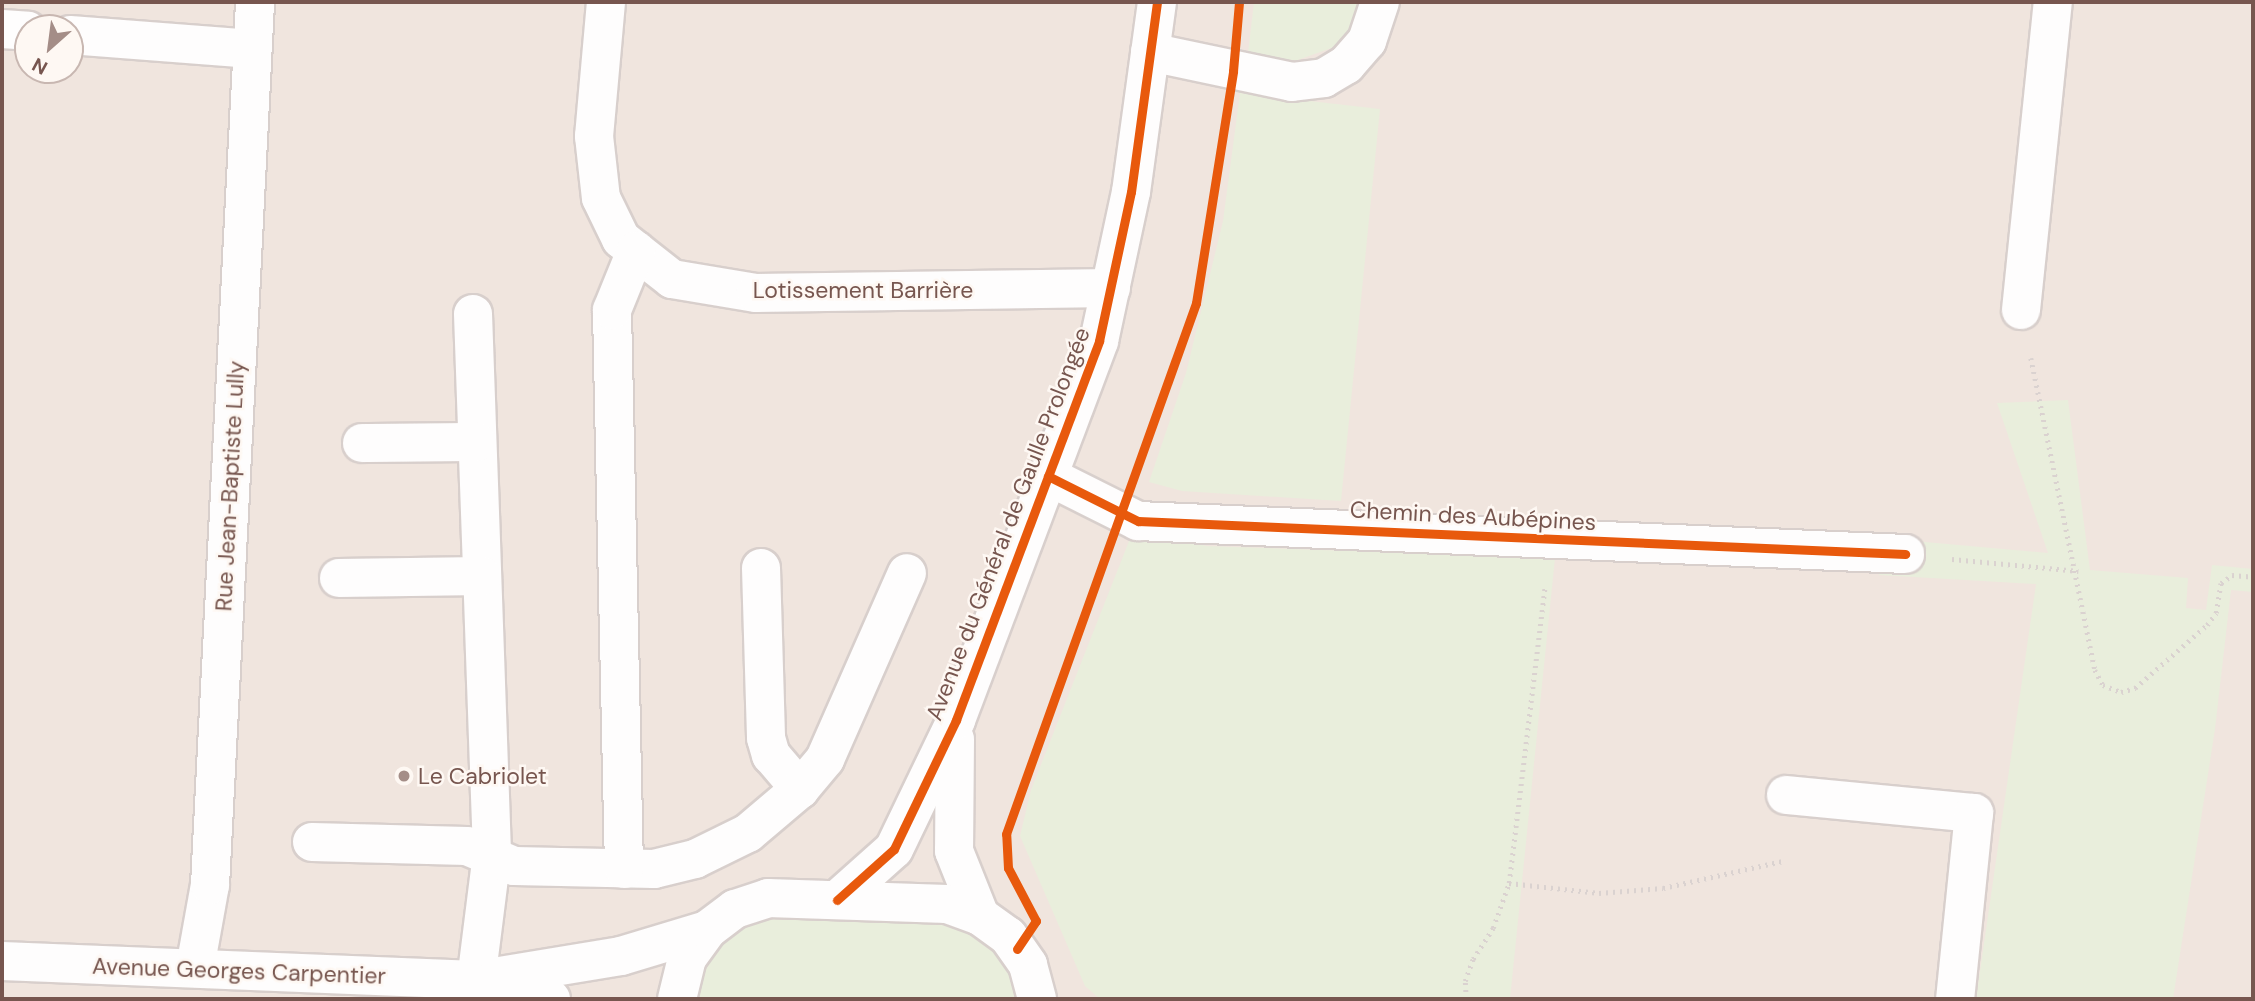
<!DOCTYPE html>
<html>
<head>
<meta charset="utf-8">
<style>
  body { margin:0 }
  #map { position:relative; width:2255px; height:1001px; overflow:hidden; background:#f8f4f0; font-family:"DM Sans",sans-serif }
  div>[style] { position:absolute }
  .residential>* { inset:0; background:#f0e5de }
  .green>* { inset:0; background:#e9eedc }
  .path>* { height:4.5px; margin-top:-2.25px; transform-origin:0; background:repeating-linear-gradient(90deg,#dad2d0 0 2px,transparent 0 7px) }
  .roads { filter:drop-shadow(2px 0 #d8cfcc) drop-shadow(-2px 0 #d8cfcc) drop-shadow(0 2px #d8cfcc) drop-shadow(0 -2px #d8cfcc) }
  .minor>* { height:38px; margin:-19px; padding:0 19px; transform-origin:19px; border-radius:19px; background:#fefdfd }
  .cycleway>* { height:9px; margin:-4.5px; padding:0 4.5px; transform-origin:4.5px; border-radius:4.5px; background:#e8590c }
  .dots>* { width:19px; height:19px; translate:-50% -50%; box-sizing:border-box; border:4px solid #fef8f3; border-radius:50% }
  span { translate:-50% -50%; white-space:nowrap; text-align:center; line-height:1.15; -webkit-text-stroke:5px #fef8f3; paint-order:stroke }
  .street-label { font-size:23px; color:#77564f }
  .poi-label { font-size:23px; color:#77564f }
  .left { translate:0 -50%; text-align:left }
  .frame { position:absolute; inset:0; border:4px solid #77564f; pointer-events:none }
  .north { position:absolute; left:14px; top:14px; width:70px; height:70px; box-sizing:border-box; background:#fef8f3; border:2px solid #c8b7b1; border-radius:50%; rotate:208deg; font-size:19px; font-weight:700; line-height:28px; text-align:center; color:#77564f }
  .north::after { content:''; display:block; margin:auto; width:24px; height:32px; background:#a48d87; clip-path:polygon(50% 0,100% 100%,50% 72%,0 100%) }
</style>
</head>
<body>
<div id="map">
  <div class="residential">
    <i style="clip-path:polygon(evenodd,2px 2px,2253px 2px,2253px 999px,2px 999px,2px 2px,28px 28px,70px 28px,70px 70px,28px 70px,28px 28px)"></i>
  </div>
  <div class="green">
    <i style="clip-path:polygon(1254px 2px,1363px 2px,1356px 24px,1337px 46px,1295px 61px,1248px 53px)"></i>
    <i style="clip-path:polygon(1240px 93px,1380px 109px,1341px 501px,1182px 491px,1149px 482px,1186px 373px,1223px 221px)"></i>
    <i style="clip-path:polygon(2068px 400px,2090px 570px,2188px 578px,2186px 608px,2206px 610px,2212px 565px,2253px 569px,2253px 592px,2231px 590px,2215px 729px,2173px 999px,1976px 999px,2036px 584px,1879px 575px,1880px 538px,2048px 553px,1997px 403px)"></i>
    <i style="clip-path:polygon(1133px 531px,1207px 546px,1555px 558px,1510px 999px,1100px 999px,1085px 986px,1020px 836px,1031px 790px)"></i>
    <i style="clip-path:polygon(782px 910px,952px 917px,1004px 955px,1021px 999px,697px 999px,699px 974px,720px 942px,749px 920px)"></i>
  </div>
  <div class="path">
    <i style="left:2031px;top:358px;width:318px;rotate:78.4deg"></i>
    <i style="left:2095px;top:670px;width:17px;rotate:62deg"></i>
    <i style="left:2103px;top:685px;width:19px;rotate:21deg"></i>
    <i style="left:2121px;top:692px;width:15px;rotate:-16deg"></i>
    <i style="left:2135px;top:688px;width:96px;rotate:-41.2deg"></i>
    <i style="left:2207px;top:625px;width:15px;rotate:-53deg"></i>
    <i style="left:2216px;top:613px;width:30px;rotate:-81deg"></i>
    <i style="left:2221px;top:583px;width:14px;rotate:-36deg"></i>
    <i style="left:2232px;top:575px;width:21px;rotate:5deg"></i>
    <i style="left:1952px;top:559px;width:127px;rotate:5.4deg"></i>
    <i style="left:1509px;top:883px;width:91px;rotate:6.3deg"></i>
    <i style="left:1599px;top:893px;width:64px;rotate:-4.5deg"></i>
    <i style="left:1663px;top:888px;width:123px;rotate:-12.7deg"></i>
    <i style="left:1466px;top:999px;width:18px;rotate:-93deg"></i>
    <i style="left:1465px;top:981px;width:23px;rotate:-70deg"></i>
    <i style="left:1473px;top:959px;width:37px;rotate:-57deg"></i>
    <i style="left:1493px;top:928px;width:48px;rotate:-70.4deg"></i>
    <i style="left:1509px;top:883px;width:300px;rotate:-83.1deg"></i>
  </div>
  <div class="roads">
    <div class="minor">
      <i style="left:606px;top:2px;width:135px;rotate:95.1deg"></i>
      <i style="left:594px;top:136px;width:62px;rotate:83.6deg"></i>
      <i style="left:601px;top:198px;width:46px;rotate:64deg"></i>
      <i style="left:621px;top:239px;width:65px;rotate:38.1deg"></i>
      <i style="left:672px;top:279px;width:85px;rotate:9.5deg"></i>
      <i style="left:756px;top:293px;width:355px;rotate:-0.8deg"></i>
      <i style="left:2px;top:29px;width:26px;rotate:4deg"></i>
      <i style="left:70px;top:35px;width:183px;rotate:4.4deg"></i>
      <i style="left:1150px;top:52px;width:145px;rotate:11.9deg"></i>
      <i style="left:1292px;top:82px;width:32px;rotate:-7deg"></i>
      <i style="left:1324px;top:78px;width:26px;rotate:-31deg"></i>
      <i style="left:1346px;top:65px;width:32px;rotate:-49deg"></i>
      <i style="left:1367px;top:41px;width:41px;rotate:-71.6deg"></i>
      <i style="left:2021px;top:310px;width:310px;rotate:-84.1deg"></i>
      <i style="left:473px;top:314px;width:540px;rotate:87.98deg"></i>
      <i style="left:492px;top:854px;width:127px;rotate:97.2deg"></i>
      <i style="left:362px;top:443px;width:115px;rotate:-0.5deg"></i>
      <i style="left:1048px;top:476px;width:101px;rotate:26.6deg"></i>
      <i style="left:1138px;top:521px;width:768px;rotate:2.46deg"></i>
      <i style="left:761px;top:568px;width:170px;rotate:88.3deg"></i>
      <i style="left:766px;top:738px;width:18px;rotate:74deg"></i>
      <i style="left:771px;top:755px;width:45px;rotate:49.5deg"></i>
      <i style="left:339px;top:578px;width:143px;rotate:-0.8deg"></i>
      <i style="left:955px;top:739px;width:112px;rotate:90.5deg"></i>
      <i style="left:954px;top:851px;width:70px;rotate:68.2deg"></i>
      <i style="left:1786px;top:795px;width:189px;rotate:5.5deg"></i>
      <i style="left:1974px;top:813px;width:187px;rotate:95.8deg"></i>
      <i style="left:312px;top:842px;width:155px;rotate:1.5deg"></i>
      <i style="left:467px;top:846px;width:51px;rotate:23.1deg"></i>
      <i style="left:514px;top:866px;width:140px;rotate:1.2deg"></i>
      <i style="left:654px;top:869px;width:42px;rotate:-13.7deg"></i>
      <i style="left:695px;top:859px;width:59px;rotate:-26.1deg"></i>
      <i style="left:748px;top:833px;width:68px;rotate:-40.2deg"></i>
      <i style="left:800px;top:789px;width:39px;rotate:-50deg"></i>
      <i style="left:825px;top:759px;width:203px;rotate:-66.2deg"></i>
      <i style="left:624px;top:869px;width:559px;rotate:-91.23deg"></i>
      <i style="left:612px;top:310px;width:64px;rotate:-67.9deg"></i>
      <i style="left:837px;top:900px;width:76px;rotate:-41.8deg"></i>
      <i style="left:894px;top:849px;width:143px;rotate:-64.3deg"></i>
      <i style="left:956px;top:720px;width:405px;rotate:-69.3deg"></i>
      <i style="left:1099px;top:341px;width:152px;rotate:-77.9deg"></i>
      <i style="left:1131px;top:192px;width:192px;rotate:-82.2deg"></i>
      <i style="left:2px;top:961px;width:474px;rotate:2.3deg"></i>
      <i style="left:476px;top:980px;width:147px;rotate:-9.4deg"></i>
      <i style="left:621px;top:956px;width:90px;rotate:-16.8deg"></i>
      <i style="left:195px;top:968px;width:84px;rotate:-79.8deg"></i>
      <i style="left:210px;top:885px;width:884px;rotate:-87.08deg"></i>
      <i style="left:488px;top:983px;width:65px;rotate:14.3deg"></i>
      <i style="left:677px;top:999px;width:42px;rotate:-76.3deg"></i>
      <i style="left:687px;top:958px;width:34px;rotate:-54deg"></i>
      <i style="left:707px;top:930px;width:35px;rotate:-37deg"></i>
      <i style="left:735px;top:909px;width:35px;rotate:-18deg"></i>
      <i style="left:768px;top:898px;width:179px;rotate:1.9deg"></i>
      <i style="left:947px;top:904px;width:35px;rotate:20deg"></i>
      <i style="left:980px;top:916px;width:34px;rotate:36deg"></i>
      <i style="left:1008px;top:936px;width:35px;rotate:55deg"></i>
      <i style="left:1028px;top:965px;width:35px;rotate:75deg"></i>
    </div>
  </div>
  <div class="cycleway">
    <i style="left:1048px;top:476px;width:101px;rotate:26.6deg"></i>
    <i style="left:1138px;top:521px;width:768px;rotate:2.46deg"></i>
    <i style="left:837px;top:900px;width:76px;rotate:-41.8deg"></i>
    <i style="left:894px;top:849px;width:143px;rotate:-64.3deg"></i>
    <i style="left:956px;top:720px;width:405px;rotate:-69.3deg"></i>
    <i style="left:1099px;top:341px;width:152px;rotate:-77.9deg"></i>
    <i style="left:1131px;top:192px;width:192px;rotate:-82.2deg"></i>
    <i style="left:1017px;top:949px;width:34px;rotate:-56deg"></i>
    <i style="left:1036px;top:921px;width:60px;rotate:-117.8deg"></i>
    <i style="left:1008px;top:868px;width:34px;rotate:-93deg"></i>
    <i style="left:1006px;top:834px;width:564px;rotate:-70.31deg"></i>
    <i style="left:1196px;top:303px;width:235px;rotate:-80.9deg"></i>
    <i style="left:1233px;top:71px;width:69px;rotate:-85deg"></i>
  </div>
  <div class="dots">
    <i style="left:404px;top:776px;background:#a48d87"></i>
  </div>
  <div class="street-label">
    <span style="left:863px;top:290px">Lotissement Barrière</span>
    <span style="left:230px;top:486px;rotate:-87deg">Rue Jean-Baptiste Lully</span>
    <span style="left:1473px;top:516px;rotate:3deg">Chemin des Aubépines</span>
    <span style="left:1008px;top:524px;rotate:-69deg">Avenue du Général de Gaulle Prolongée</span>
    <span style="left:239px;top:971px;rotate:2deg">Avenue Georges Carpentier</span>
  </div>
  <div class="poi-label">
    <span class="left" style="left:418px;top:776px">Le Cabriolet</span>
  </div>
  <div class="frame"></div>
  <div class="north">N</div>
</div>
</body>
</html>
